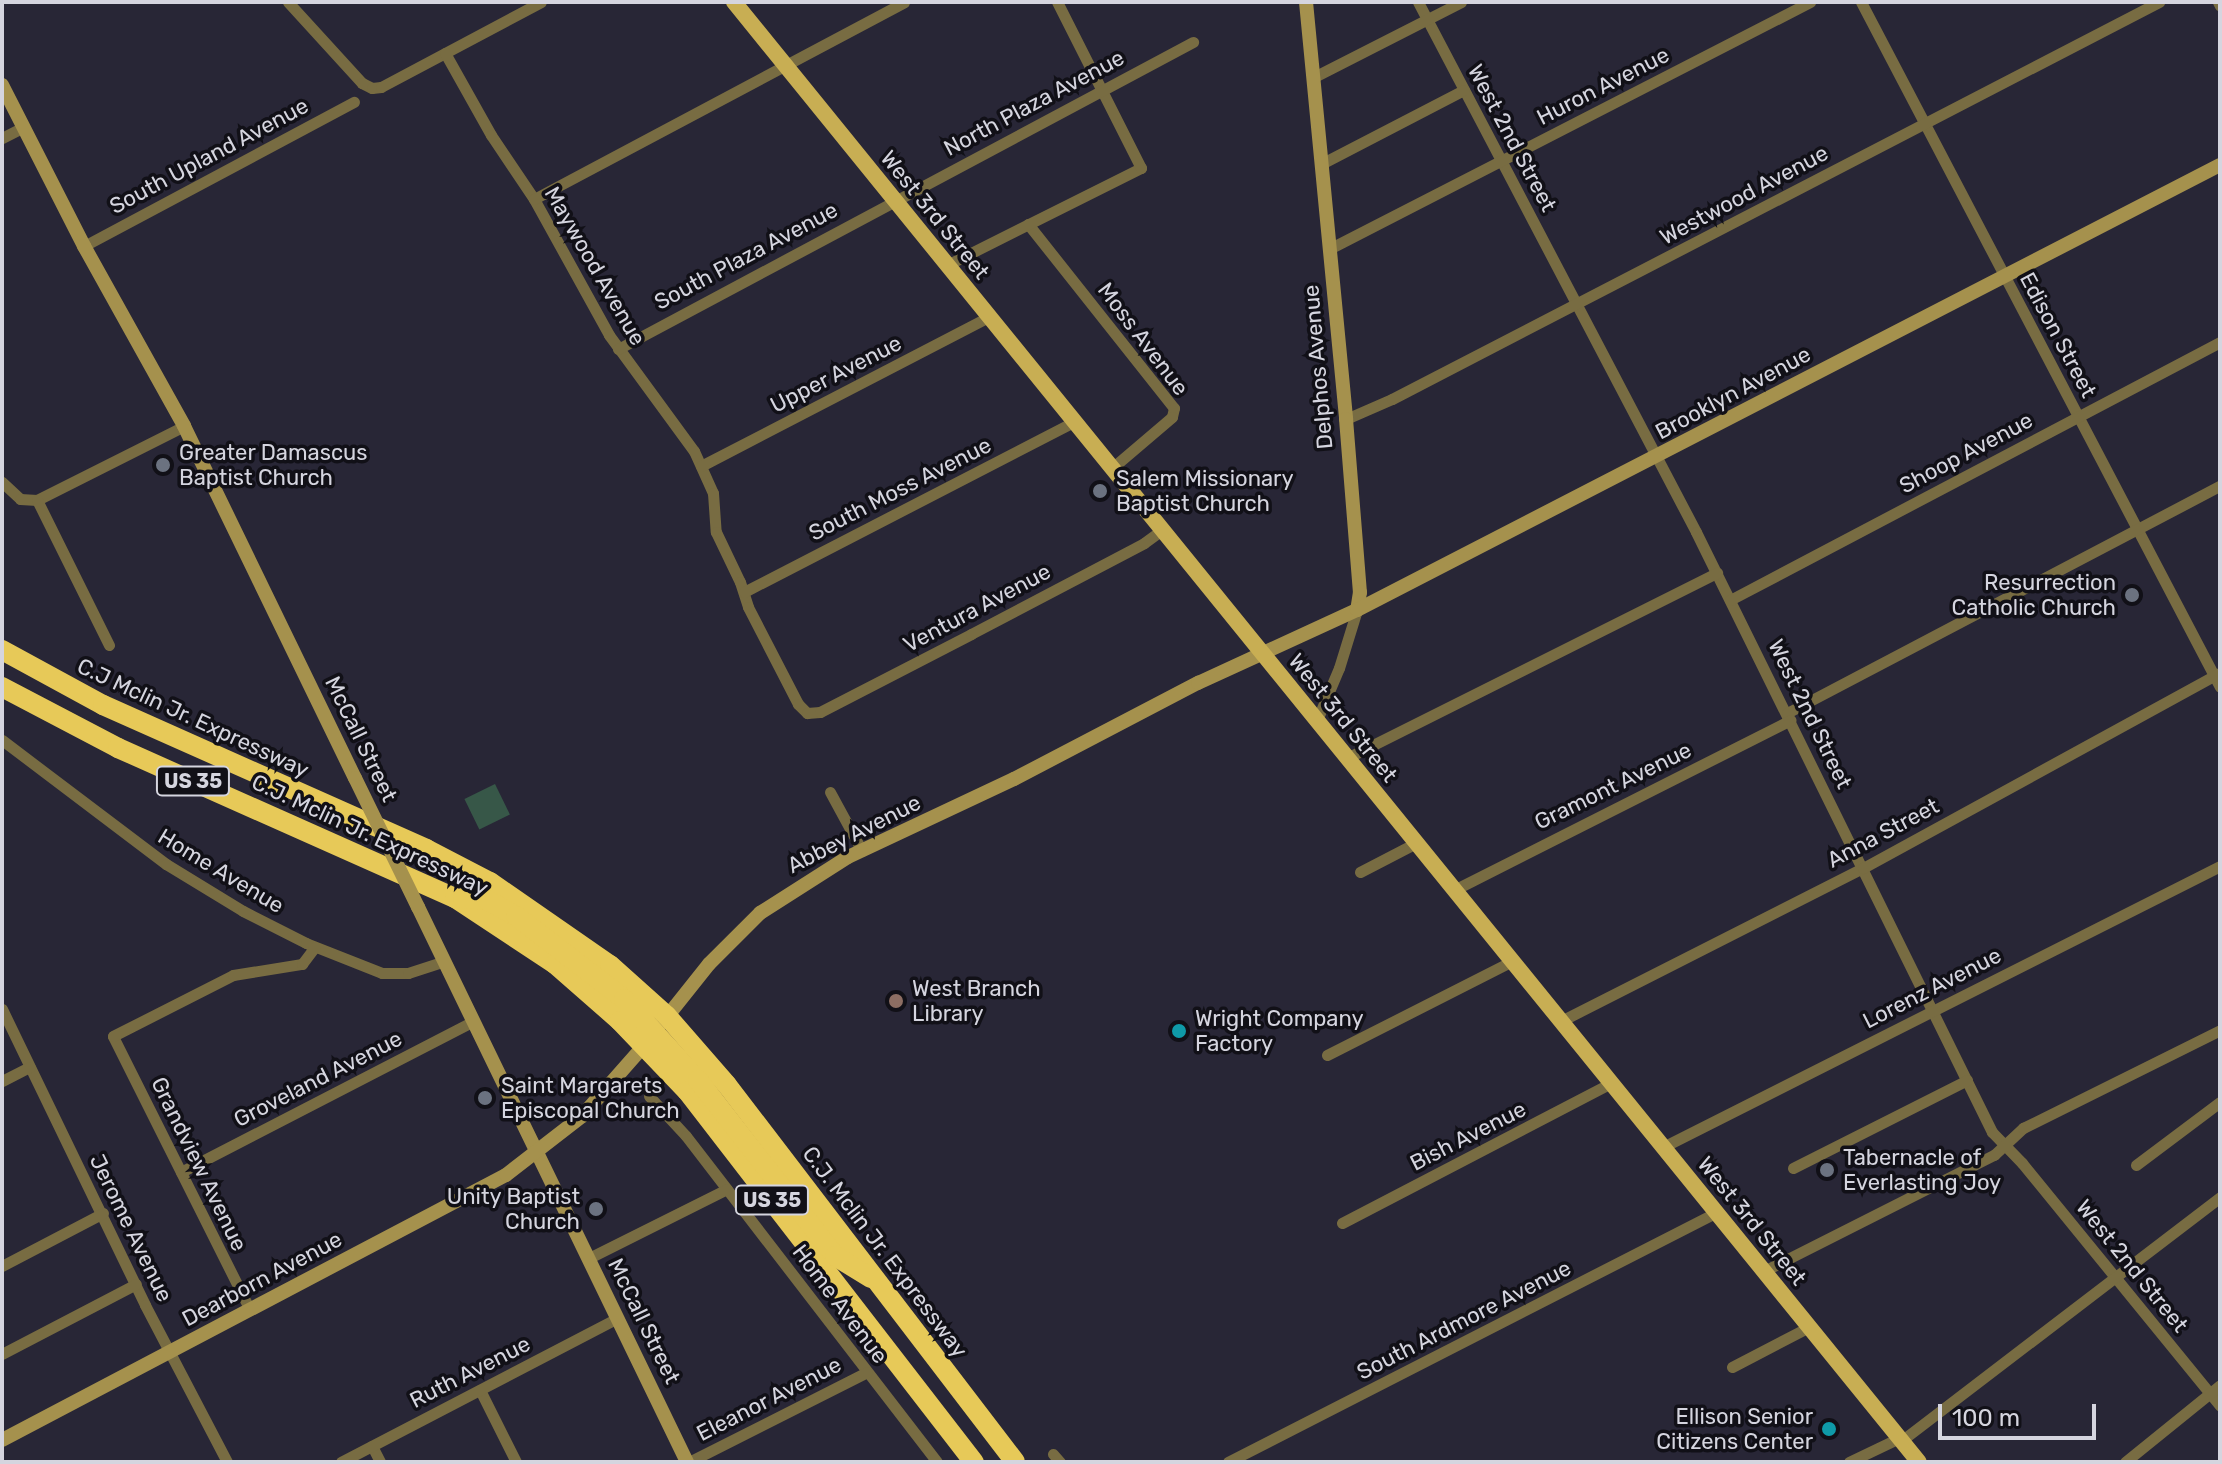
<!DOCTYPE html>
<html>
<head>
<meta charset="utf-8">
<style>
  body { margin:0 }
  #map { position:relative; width:2222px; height:1464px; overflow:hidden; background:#282636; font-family:Rubik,sans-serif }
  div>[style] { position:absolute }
  .green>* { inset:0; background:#375748; transform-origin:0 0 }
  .street>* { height:11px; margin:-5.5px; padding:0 5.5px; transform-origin:5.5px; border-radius:5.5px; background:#786c42 }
  .secondary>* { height:14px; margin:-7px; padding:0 7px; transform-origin:7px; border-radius:7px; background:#a5914d }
  .primary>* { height:16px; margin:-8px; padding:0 8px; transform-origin:8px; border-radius:8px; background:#c8ae53 }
  .highway>* { height:20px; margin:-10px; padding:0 10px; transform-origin:10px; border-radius:10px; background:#e7c958 }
  .secondary-bridge>* { height:14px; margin:-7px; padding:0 7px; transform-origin:7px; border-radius:7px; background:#a5914d }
  .dots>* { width:22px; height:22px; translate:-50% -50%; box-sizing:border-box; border:4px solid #111017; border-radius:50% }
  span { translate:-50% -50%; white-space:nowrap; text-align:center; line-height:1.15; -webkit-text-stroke:7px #111017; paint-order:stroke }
  .shield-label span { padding:2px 6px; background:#111017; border:2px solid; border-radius:6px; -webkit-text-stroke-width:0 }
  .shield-label { font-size:20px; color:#d5d5df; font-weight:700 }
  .street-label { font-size:22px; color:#d5d5df }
  .poi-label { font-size:22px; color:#d5d5df }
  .left { translate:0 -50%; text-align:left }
  .right { translate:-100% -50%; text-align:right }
  .frame { position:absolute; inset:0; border:4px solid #d5d5df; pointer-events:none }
  .scale { position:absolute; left:1938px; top:1404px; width:158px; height:36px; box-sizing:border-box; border:4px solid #d5d5df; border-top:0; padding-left:10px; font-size:24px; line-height:28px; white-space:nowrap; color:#d5d5df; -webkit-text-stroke:6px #111017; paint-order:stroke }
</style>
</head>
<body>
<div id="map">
  <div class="green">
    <i style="left:495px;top:784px;width:34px;height:34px;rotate:64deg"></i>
  </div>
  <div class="street">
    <i style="left:288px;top:2px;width:110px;rotate:47.6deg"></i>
    <i style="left:362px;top:83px;width:11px;rotate:27deg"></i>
    <i style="left:372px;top:88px;width:9px;rotate:-6deg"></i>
    <i style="left:381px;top:87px;width:181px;rotate:-28deg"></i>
    <i style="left:1418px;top:2px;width:598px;rotate:62.32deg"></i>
    <i style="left:1696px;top:532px;width:669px;rotate:63.74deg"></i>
    <i style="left:1992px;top:1132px;width:43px;rotate:45.9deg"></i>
    <i style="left:2022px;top:1163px;width:313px;rotate:50.8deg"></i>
    <i style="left:1861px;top:2px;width:773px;rotate:62.34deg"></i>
    <i style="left:2218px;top:2px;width:4px;rotate:63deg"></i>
    <i style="left:445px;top:53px;width:94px;rotate:60.7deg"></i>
    <i style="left:491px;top:135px;width:77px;rotate:56.1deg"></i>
    <i style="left:534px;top:199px;width:155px;rotate:61.1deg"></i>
    <i style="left:609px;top:335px;width:144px;rotate:53.8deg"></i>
    <i style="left:694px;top:451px;width:46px;rotate:65.7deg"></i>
    <i style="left:713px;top:493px;width:39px;rotate:86deg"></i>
    <i style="left:716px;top:532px;width:55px;rotate:64.4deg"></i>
    <i style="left:740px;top:582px;width:26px;rotate:72deg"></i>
    <i style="left:748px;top:607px;width:109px;rotate:62.7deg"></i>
    <i style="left:798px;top:704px;width:13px;rotate:45deg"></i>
    <i style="left:807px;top:713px;width:13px;rotate:-4deg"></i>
    <i style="left:820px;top:712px;width:170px;rotate:-27.3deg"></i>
    <i style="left:971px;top:634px;width:195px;rotate:-27.7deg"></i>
    <i style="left:1144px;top:543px;width:22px;rotate:-36deg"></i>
    <i style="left:1314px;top:77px;width:165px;rotate:-27deg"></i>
    <i style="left:2px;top:138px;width:22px;rotate:-27deg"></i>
    <i style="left:1321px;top:164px;width:161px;rotate:-27.4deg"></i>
    <i style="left:534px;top:199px;width:419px;rotate:-28deg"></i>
    <i style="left:1028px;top:224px;width:235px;rotate:51.6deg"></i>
    <i style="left:1174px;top:408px;width:9px;rotate:103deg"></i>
    <i style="left:1172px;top:417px;width:79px;rotate:139.6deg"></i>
    <i style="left:84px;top:246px;width:306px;rotate:-28.1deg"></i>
    <i style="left:1329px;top:249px;width:541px;rotate:-27.18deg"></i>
    <i style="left:947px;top:265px;width:217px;rotate:-26.6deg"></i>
    <i style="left:1141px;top:168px;width:186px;rotate:-116.8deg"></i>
    <i style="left:618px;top:349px;width:652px;rotate:-28.1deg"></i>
    <i style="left:1346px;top:419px;width:50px;rotate:-23.5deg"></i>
    <i style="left:1392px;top:399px;width:864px;rotate:-27.37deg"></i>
    <i style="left:701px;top:466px;width:324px;rotate:-27.4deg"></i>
    <i style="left:2px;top:482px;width:25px;rotate:43deg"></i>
    <i style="left:20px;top:499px;width:17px;rotate:3deg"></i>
    <i style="left:37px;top:500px;width:165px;rotate:-26.7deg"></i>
    <i style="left:37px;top:500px;width:162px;rotate:63.6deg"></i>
    <i style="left:744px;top:592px;width:371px;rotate:-27.3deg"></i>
    <i style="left:1730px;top:600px;width:554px;rotate:-27.77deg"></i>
    <i style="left:1787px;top:713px;width:489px;rotate:-27.7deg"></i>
    <i style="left:1317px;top:720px;width:56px;rotate:-67.1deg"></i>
    <i style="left:1339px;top:668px;width:61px;rotate:-72.8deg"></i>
    <i style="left:2px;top:740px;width:206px;rotate:37.1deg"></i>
    <i style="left:166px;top:864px;width:90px;rotate:31.4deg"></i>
    <i style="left:243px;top:911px;width:71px;rotate:26.9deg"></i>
    <i style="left:306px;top:943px;width:82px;rotate:21.5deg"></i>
    <i style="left:382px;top:973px;width:26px"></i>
    <i style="left:408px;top:973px;width:38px;rotate:-18deg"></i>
    <i style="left:1347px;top:758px;width:414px;rotate:-26.6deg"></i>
    <i style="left:830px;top:792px;width:67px;rotate:61.5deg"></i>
    <i style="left:1360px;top:872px;width:63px;rotate:-27.4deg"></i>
    <i style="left:1454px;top:890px;width:377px;rotate:-26.8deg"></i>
    <i style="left:2px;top:1009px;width:329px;rotate:64.2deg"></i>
    <i style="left:145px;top:1305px;width:177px;rotate:62.4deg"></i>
    <i style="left:1561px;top:1021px;width:339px;rotate:-26.9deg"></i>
    <i style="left:1863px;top:868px;width:405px;rotate:-28.7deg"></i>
    <i style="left:1327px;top:1055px;width:208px;rotate:-26.9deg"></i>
    <i style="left:2px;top:1081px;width:31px;rotate:-27deg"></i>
    <i style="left:649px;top:1096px;width:54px;rotate:47.2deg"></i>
    <i style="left:686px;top:1136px;width:411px;rotate:52.4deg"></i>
    <i style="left:1663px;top:1147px;width:624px;rotate:-26.77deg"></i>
    <i style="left:2136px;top:1165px;width:105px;rotate:-36.9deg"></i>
    <i style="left:1793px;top:1168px;width:195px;rotate:-26.8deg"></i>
    <i style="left:181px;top:1172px;width:329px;rotate:-27.3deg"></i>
    <i style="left:1342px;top:1223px;width:303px;rotate:-27.5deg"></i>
    <i style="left:589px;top:1258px;width:154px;rotate:-26.6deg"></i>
    <i style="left:2px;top:1266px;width:114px;rotate:-27.7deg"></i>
    <i style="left:1764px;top:1271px;width:258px;rotate:-26.8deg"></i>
    <i style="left:1994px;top:1155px;width:40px;rotate:-43deg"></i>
    <i style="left:2023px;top:1128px;width:220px;rotate:-26.4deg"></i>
    <i style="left:250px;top:1310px;width:306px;rotate:-116.6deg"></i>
    <i style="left:113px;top:1036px;width:135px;rotate:-26.9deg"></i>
    <i style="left:233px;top:975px;width:70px;rotate:-9.1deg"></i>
    <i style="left:302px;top:964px;width:21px;rotate:-53deg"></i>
    <i style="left:2px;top:1354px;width:151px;rotate:-27.6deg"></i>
    <i style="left:1732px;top:1367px;width:87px;rotate:-27.5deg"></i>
    <i style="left:480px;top:1390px;width:80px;rotate:63.4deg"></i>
    <i style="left:1901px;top:1441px;width:402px;rotate:-37.4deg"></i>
    <i style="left:372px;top:1446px;width:18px;rotate:63deg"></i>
    <i style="left:1053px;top:1454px;width:11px;rotate:49deg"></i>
    <i style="left:341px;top:1462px;width:312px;rotate:-27.5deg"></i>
    <i style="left:689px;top:1462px;width:199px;rotate:-26.8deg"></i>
    <i style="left:1228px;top:1462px;width:549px;rotate:-27.08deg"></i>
    <i style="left:1849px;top:1462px;width:55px;rotate:-25.6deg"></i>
    <i style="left:2125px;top:1462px;width:122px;rotate:-39deg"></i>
  </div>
  <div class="secondary">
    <i style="left:1306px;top:2px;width:419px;rotate:84.5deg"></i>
    <i style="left:1346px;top:419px;width:174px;rotate:85.4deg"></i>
    <i style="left:1360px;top:592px;width:18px;rotate:99deg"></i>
    <i style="left:2px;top:85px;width:181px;rotate:63deg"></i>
    <i style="left:84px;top:246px;width:206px;rotate:60.9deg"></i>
    <i style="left:184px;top:426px;width:391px;rotate:64.1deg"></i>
    <i style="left:418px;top:907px;width:617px;rotate:64.14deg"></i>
    <i style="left:662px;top:1023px;width:75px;rotate:-51.5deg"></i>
    <i style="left:709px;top:964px;width:72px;rotate:-45deg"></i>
    <i style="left:760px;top:913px;width:104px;rotate:-32.5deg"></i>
    <i style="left:848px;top:857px;width:183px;rotate:-25.2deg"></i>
    <i style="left:1014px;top:779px;width:208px;rotate:-27.6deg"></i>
    <i style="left:1198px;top:683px;width:175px;rotate:-24.7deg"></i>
    <i style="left:1357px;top:610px;width:971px;rotate:-27.28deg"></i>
    <i style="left:2px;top:1440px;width:569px;rotate:-27.74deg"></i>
    <i style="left:506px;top:1175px;width:96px;rotate:-37.8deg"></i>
    <i style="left:582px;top:1116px;width:101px;rotate:-48.6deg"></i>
  </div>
  <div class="primary">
    <i style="left:734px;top:2px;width:1880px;rotate:50.94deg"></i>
  </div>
  <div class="highway">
    <i style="left:2px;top:650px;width:115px;rotate:28.6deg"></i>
    <i style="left:103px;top:705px;width:354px;rotate:24deg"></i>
    <i style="left:426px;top:849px;width:72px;rotate:27.3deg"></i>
    <i style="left:490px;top:882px;width:146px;rotate:34.7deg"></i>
    <i style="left:610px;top:965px;width:76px;rotate:41.8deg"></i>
    <i style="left:667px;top:1016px;width:91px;rotate:49deg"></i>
    <i style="left:727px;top:1085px;width:474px;rotate:52.6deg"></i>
    <i style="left:2px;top:687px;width:131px;rotate:27.7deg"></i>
    <i style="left:118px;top:748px;width:369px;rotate:24deg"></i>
    <i style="left:455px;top:898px;width:120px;rotate:33.4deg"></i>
    <i style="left:555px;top:964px;width:86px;rotate:41.2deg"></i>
    <i style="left:620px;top:1021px;width:97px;rotate:46.3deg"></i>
    <i style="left:687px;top:1091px;width:469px;rotate:52.3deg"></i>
    <i style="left:463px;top:898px;width:24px;rotate:5deg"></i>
    <i style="left:487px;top:900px;width:33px;rotate:29deg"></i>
    <i style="left:516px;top:916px;width:136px;rotate:37.5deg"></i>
    <i style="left:624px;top:999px;width:110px;rotate:47.6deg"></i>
    <i style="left:698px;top:1080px;width:223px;rotate:52.1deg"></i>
    <i style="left:835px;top:1256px;width:42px;rotate:31.4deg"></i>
  </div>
  <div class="secondary-bridge">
    <i style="left:355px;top:778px;width:144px;rotate:64deg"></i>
  </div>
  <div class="dots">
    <i style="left:163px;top:465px;background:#6b7280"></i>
    <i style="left:1100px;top:491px;background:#6b7280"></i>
    <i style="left:2132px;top:595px;background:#6b7280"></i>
    <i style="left:896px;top:1001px;background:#8d6e63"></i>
    <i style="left:1179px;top:1031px;background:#0f9aa8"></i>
    <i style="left:485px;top:1098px;background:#6b7280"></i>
    <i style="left:1827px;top:1170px;background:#6b7280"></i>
    <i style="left:596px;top:1209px;background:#6b7280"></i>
    <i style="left:1829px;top:1429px;background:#0f9aa8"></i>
  </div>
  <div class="shield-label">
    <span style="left:193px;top:781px">US 35</span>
    <span style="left:772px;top:1200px">US 35</span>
  </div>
  <div class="street-label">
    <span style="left:1603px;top:86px;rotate:-27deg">Huron Avenue</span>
    <span style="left:1034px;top:103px;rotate:-28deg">North Plaza Avenue</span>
    <span style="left:1512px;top:138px;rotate:62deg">West 2nd Street</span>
    <span style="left:209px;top:156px;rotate:-28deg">South Upland Avenue</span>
    <span style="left:1744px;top:195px;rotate:-28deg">Westwood Avenue</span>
    <span style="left:935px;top:215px;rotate:51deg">West 3rd Street</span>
    <span style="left:746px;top:256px;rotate:-28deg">South Plaza Avenue</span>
    <span style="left:595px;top:266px;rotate:60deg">Maywood Avenue</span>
    <span style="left:2058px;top:335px;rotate:62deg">Edison Street</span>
    <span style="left:1143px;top:339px;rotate:53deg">Moss Avenue</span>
    <span style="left:1318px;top:367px;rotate:-95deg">Delphos Avenue</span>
    <span style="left:836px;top:374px;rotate:-27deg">Upper Avenue</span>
    <span style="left:1733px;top:393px;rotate:-28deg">Brooklyn Avenue</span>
    <span style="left:1966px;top:453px;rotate:-28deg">Shoop Avenue</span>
    <span style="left:900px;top:489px;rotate:-27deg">South Moss Avenue</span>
    <span style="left:977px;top:608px;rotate:-28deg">Ventura Avenue</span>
    <span style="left:1810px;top:714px;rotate:64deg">West 2nd Street</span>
    <span style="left:193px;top:718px;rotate:25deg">C.J Mclin Jr. Expressway</span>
    <span style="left:1343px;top:718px;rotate:51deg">West 3rd Street</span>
    <span style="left:361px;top:739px;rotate:64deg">McCall Street</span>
    <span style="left:1613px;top:786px;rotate:-26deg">Gramont Avenue</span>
    <span style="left:1883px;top:833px;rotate:-28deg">Anna Street</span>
    <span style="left:854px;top:834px;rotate:-27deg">Abbey Avenue</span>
    <span style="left:370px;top:835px;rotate:25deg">C.J. Mclin Jr. Expressway</span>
    <span style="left:221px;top:871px;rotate:31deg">Home Avenue</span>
    <span style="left:1932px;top:988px;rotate:-27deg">Lorenz Avenue</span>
    <span style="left:318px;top:1079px;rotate:-27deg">Groveland Avenue</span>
    <span style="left:1468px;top:1136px;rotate:-27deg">Bish Avenue</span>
    <span style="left:199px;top:1164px;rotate:64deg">Grandview Avenue</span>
    <span style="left:1752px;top:1221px;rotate:51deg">West 3rd Street</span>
    <span style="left:131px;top:1228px;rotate:64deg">Jerome Avenue</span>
    <span style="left:885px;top:1252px;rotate:53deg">C.J. Mclin Jr. Expressway</span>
    <span style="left:2132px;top:1266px;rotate:51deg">West 2nd Street</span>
    <span style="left:262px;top:1279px;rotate:-28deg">Dearborn Avenue</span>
    <span style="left:840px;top:1304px;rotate:53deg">Home Avenue</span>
    <span style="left:1464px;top:1320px;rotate:-27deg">South Ardmore Avenue</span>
    <span style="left:644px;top:1321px;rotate:64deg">McCall Street</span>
    <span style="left:470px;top:1372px;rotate:-27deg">Ruth Avenue</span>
    <span style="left:769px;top:1399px;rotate:-27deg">Eleanor Avenue</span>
  </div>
  <div class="poi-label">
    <span class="left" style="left:179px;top:465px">Greater Damascus<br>Baptist Church</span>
    <span class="left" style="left:1116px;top:491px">Salem Missionary<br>Baptist Church</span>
    <span class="right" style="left:2116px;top:595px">Resurrection<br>Catholic Church</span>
    <span class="left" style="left:912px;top:1001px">West Branch<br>Library</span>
    <span class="left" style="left:1195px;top:1031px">Wright Company<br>Factory</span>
    <span class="left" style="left:501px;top:1098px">Saint Margarets<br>Episcopal Church</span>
    <span class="left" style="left:1843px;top:1170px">Tabernacle of<br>Everlasting Joy</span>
    <span class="right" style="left:580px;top:1209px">Unity Baptist<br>Church</span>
    <span class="right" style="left:1813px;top:1429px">Ellison Senior<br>Citizens Center</span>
  </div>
  <div class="frame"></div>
  <div class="scale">100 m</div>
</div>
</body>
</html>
